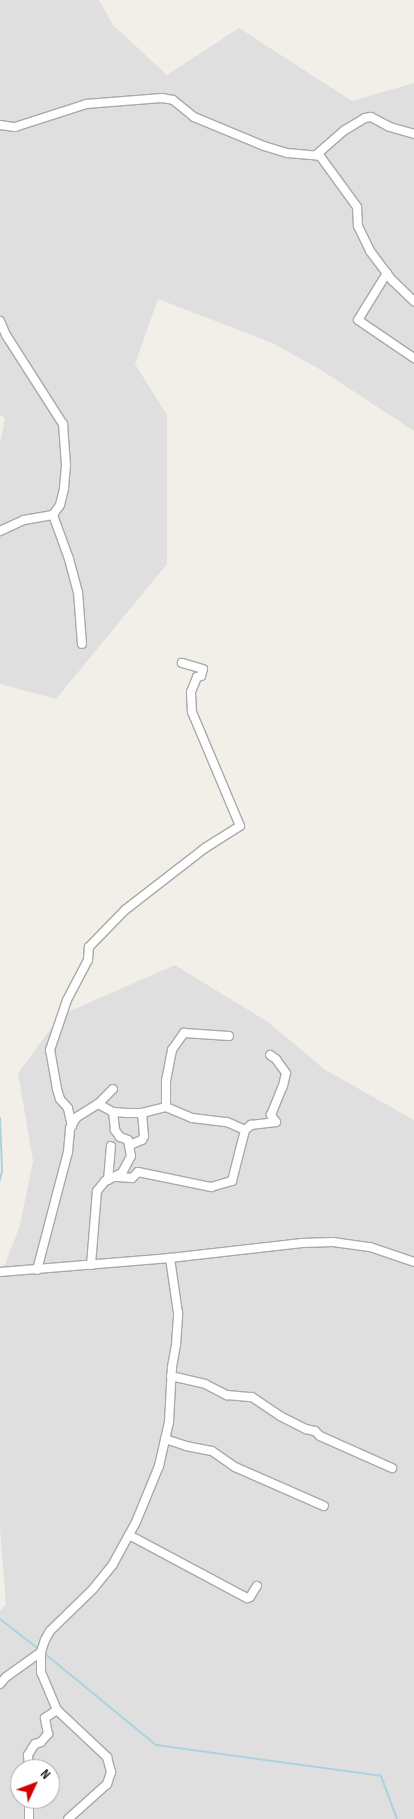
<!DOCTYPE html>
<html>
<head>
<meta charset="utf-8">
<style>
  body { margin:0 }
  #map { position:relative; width:414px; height:1819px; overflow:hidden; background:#f2efe9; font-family:"Sofia Sans Condensed",sans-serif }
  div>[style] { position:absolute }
  .residential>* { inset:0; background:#e0dfdf }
  .stream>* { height:2px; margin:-1px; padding:0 1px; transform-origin:1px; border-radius:1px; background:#aad3df }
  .roads { filter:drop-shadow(1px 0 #a9a9a9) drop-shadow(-1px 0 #a9a9a9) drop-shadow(0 1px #a9a9a9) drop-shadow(0 -1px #a9a9a9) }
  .street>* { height:8px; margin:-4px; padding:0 4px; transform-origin:4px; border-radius:4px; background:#fff }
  span { translate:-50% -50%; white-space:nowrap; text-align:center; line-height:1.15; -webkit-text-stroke:4.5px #fff; paint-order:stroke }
  .north { position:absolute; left:10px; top:1759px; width:50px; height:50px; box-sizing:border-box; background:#fff; border:1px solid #a7a7a7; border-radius:50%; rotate:47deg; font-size:14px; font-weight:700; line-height:20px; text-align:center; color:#222 }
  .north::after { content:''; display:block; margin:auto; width:18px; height:22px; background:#d40000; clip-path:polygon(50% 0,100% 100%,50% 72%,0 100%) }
</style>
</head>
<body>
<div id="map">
  <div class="residential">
    <i style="clip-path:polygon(0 0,99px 0,113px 25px,167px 75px,239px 28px,352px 101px,414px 83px,414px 431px,321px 370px,272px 343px,158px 299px,135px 364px,167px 415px,167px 564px,56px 699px,0 684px,0 444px,5px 418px,0 415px)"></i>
    <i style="clip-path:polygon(evenodd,175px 965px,268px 1022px,324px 1069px,414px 1120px,414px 1819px,0 1819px,0 1611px,6px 1605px,0 1528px,0 1277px,20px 1225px,33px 1161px,18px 1073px,61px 1015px,175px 965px,20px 1769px,50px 1769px,50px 1799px,20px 1799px,20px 1769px)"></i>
  </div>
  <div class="stream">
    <i style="left:0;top:1118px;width:53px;rotate:87.8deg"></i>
    <i style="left:2px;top:1171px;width:9px;rotate:103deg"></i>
    <i style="left:0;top:1619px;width:51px;rotate:37.8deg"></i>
    <i style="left:44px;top:1653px;width:145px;rotate:39.4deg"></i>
    <i style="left:156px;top:1745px;width:227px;rotate:7.8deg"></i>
    <i style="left:381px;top:1776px;width:46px;rotate:69.6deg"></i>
  </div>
  <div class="roads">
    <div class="street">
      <i style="left:0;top:125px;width:15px;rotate:8deg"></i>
      <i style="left:15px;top:127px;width:75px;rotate:-17.9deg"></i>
      <i style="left:86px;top:104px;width:76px;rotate:-4.5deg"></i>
      <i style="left:162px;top:98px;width:11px;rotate:10deg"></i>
      <i style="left:173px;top:100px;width:27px;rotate:39deg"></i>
      <i style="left:194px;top:117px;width:76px;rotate:22.5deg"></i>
      <i style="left:264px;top:146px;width:24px;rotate:17deg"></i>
      <i style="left:287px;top:153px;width:33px;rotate:5deg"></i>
      <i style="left:320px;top:156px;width:63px;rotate:54deg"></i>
      <i style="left:357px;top:207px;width:19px;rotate:87deg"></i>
      <i style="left:358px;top:226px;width:28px;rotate:64deg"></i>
      <i style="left:370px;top:251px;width:38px;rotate:53deg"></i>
      <i style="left:393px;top:281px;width:29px;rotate:44deg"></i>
      <i style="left:316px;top:155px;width:38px;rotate:-41deg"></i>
      <i style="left:345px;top:130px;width:23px;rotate:-31deg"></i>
      <i style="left:365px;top:118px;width:6px;rotate:-9deg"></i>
      <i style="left:371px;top:117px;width:21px;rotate:28deg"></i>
      <i style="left:390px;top:127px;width:25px;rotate:16deg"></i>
      <i style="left:387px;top:273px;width:55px;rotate:121.7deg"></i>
      <i style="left:358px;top:320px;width:68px;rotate:34.2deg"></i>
      <i style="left:0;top:321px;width:15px;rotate:67deg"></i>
      <i style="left:6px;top:335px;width:106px;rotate:57.4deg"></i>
      <i style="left:63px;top:424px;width:41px;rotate:85.8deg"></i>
      <i style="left:66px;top:465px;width:24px;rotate:95deg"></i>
      <i style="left:64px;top:489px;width:16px;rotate:104deg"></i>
      <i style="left:60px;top:505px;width:12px;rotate:125deg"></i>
      <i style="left:53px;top:515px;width:47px;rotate:70deg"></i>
      <i style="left:69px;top:559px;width:34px;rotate:75deg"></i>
      <i style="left:78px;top:592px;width:52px;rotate:85.6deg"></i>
      <i style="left:0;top:531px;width:26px;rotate:-25deg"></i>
      <i style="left:24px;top:520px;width:29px;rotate:-10deg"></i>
      <i style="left:98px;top:1104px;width:17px;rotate:28deg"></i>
      <i style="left:113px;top:1112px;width:14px;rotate:4deg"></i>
      <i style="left:127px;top:1113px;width:15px"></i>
      <i style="left:142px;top:1113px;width:25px;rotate:-14deg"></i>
      <i style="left:166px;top:1107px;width:28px;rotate:23deg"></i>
      <i style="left:192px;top:1118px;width:35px;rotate:7deg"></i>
      <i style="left:227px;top:1122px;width:20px;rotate:24deg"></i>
      <i style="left:166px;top:1107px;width:26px;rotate:-90deg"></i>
      <i style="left:166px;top:1081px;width:32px;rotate:-79deg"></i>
      <i style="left:172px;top:1050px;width:21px;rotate:-55deg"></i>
      <i style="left:184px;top:1033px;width:45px;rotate:3.8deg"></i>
      <i style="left:72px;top:1126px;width:18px;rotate:-103deg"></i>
      <i style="left:68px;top:1108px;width:12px;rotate:-132deg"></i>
      <i style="left:60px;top:1099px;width:10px;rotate:-107deg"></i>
      <i style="left:57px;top:1089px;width:40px;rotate:-100deg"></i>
      <i style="left:50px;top:1050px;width:53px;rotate:-71.2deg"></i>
      <i style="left:67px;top:1000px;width:45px;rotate:-62.3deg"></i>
      <i style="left:88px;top:960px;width:13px;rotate:-86deg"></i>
      <i style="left:89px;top:947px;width:52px;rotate:-45.8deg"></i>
      <i style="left:125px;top:910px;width:101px;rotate:-37.8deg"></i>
      <i style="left:205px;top:848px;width:41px;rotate:-32.2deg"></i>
      <i style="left:240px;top:826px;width:124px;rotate:-112.8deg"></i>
      <i style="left:192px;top:712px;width:20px;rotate:-93deg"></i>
      <i style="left:191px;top:692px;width:16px;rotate:-68deg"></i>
      <i style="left:197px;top:677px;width:4px;rotate:-14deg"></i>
      <i style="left:201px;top:676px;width:7px;rotate:-74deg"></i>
      <i style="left:203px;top:669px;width:22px;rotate:-164deg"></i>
      <i style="left:130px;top:1145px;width:13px;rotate:-23deg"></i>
      <i style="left:142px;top:1140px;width:4px;rotate:-63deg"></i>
      <i style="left:144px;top:1136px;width:23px;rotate:-95deg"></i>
      <i style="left:117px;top:1177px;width:15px;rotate:4deg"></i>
      <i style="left:132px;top:1178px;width:8px;rotate:-45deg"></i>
      <i style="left:138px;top:1172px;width:75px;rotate:11.6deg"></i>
      <i style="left:211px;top:1187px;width:22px;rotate:-16deg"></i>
      <i style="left:232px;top:1181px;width:53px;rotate:-75.7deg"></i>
      <i style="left:245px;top:1130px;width:8px;rotate:-40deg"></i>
      <i style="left:251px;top:1125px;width:25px;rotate:-7deg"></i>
      <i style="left:276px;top:1122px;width:9px;rotate:-126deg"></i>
      <i style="left:271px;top:1115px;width:31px;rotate:-68deg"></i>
      <i style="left:283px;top:1086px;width:13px;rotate:-77deg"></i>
      <i style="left:286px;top:1073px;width:17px;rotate:-126deg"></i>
      <i style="left:276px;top:1059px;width:7px;rotate:-146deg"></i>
      <i style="left:108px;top:1180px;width:34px;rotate:-85deg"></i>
      <i style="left:91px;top:1265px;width:74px;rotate:-85.4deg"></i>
      <i style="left:97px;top:1191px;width:13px;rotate:-51deg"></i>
      <i style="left:105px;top:1181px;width:19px;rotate:-25deg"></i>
      <i style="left:122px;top:1173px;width:19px;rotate:-62deg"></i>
      <i style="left:131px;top:1156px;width:16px;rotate:-101deg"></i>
      <i style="left:128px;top:1140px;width:9px;rotate:-159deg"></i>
      <i style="left:120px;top:1137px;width:9px;rotate:-126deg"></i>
      <i style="left:115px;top:1130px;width:18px;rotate:-96deg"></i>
      <i style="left:37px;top:1270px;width:122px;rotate:-75.3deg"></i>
      <i style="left:68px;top:1152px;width:24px;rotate:-85deg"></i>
      <i style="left:70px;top:1128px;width:13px;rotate:-58deg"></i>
      <i style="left:77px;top:1117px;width:25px;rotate:-32deg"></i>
      <i style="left:98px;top:1104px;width:21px;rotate:-45deg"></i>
      <i style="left:0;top:1272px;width:171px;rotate:-4.7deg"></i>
      <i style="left:170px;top:1258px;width:133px;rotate:-6.5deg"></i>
      <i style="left:302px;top:1243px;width:31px;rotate:-2deg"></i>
      <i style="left:333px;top:1242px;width:37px;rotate:8deg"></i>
      <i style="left:370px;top:1247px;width:46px;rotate:18.8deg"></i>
      <i style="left:171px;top:1376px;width:35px;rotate:13deg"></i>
      <i style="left:205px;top:1384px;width:25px;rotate:27deg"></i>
      <i style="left:227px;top:1395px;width:25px;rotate:5deg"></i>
      <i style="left:252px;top:1397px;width:34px;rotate:34deg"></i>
      <i style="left:280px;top:1416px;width:29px;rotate:27deg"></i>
      <i style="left:306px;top:1429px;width:9px;rotate:13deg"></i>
      <i style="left:315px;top:1431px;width:7px;rotate:45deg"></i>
      <i style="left:320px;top:1436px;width:79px;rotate:24deg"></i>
      <i style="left:165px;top:1439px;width:22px;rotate:18deg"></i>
      <i style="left:186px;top:1446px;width:26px;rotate:11deg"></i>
      <i style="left:212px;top:1451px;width:28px;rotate:35deg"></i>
      <i style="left:235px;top:1467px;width:97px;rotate:23.7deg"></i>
      <i style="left:129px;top:1535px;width:134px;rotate:28.1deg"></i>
      <i style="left:247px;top:1598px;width:3px;rotate:-18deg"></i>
      <i style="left:250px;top:1597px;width:13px;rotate:-58deg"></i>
      <i style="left:0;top:1684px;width:9px;rotate:-49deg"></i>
      <i style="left:6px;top:1677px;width:43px;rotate:-35.5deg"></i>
      <i style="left:57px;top:1710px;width:69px;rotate:43.2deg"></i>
      <i style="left:107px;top:1757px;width:16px;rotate:75deg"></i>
      <i style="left:111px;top:1772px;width:13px;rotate:108deg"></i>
      <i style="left:107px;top:1784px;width:52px;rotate:138.1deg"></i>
      <i style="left:29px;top:1769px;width:14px;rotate:-94deg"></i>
      <i style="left:28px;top:1755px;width:13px;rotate:-58deg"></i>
      <i style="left:35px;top:1744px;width:6px;rotate:-18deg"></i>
      <i style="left:41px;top:1742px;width:11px;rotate:-49deg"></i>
      <i style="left:48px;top:1734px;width:16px;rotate:-101deg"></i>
      <i style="left:45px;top:1718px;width:14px;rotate:-34deg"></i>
      <i style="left:57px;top:1710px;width:41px;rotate:-112.8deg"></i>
      <i style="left:41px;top:1672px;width:20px;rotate:-90deg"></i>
      <i style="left:41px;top:1652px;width:13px;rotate:-72deg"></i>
      <i style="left:45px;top:1640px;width:10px;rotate:-61deg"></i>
      <i style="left:50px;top:1631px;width:60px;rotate:-44.3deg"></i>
      <i style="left:93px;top:1589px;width:32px;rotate:-51deg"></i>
      <i style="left:113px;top:1564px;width:48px;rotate:-61.3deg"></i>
      <i style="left:136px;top:1522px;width:61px;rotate:-67.7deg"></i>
      <i style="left:159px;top:1466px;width:45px;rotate:-77.2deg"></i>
      <i style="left:169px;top:1422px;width:55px;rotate:-86.9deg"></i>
      <i style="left:172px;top:1367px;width:22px;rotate:-80deg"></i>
      <i style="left:176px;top:1345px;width:32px;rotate:-86deg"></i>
      <i style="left:178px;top:1313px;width:56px;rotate:-98.3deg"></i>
      <i style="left:29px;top:1819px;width:20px;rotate:-90deg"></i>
    </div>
  </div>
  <div class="north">N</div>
</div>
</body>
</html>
